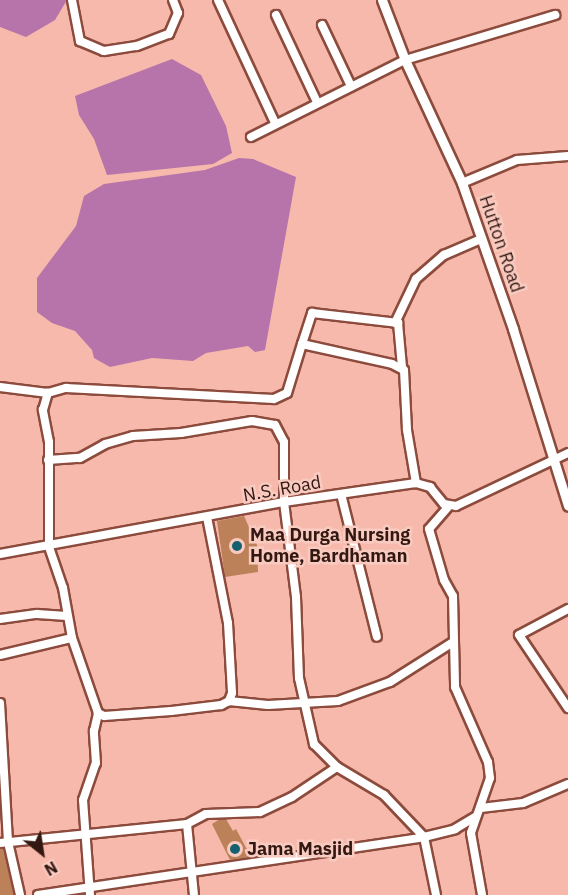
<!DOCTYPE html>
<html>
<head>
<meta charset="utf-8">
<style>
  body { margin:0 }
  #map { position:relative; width:568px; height:895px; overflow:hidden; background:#f6b9ab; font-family:"IBM Plex Sans",sans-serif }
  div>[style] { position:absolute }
  .water>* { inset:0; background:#b674aa }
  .building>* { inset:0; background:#bd815a }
  .roads { filter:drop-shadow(2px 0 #8c4b3c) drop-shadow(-2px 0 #8c4b3c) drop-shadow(0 2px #8c4b3c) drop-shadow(0 -2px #8c4b3c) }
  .minor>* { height:8px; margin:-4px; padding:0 4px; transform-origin:4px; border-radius:4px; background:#fff }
  .tertiary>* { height:9px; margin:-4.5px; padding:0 4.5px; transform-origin:4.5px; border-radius:4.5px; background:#fff }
  .dots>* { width:16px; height:16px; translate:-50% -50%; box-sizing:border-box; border:3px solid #f9cbc0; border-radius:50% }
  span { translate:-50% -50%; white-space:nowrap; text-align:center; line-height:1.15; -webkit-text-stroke:5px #f9cbc0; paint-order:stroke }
  .street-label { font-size:18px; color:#331812 }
  .poi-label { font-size:18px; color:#331812; font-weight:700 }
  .left { translate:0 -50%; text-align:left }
  .north { position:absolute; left:12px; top:823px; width:60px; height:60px; -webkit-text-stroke:4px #f9cbc0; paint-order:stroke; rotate:150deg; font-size:16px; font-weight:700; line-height:24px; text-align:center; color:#331812 }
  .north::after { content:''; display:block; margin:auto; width:21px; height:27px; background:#331812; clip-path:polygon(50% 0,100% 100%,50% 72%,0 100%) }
</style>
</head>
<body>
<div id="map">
  <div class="water">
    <i style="clip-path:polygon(0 0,67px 0,55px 20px,26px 37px,0 27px)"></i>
    <i style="clip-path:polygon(172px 59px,201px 75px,226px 126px,232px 153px,213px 164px,107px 175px,94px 139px,79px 115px,75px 96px)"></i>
    <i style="clip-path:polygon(239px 158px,253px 159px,296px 177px,265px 350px,255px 352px,248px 346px,206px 353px,193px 361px,152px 358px,110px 367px,94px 358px,92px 350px,75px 331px,52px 323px,37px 312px,37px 278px,76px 226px,84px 196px,104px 184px,205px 170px)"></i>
  </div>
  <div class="building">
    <i style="clip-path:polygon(244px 516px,257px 545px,258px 572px,225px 577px,217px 521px)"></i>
    <i style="clip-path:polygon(220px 819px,226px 819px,233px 831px,236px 829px,251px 857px,230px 860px,212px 824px)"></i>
    <i style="clip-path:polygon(0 849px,3px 849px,14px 895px,0 895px)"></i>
  </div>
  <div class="roads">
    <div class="minor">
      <i style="left:72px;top:0;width:42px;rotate:79deg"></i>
      <i style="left:80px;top:41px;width:26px;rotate:23deg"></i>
      <i style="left:104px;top:51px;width:33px;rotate:-9deg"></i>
      <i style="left:137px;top:46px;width:34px;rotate:-21deg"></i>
      <i style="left:169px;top:34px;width:23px;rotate:-67deg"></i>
      <i style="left:178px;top:13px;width:14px;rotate:-111deg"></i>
      <i style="left:218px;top:0;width:136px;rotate:65.1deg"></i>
      <i style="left:276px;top:15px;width:96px;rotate:64.8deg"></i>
      <i style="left:322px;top:25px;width:68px;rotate:64.6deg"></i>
      <i style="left:251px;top:137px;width:172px;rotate:-26.6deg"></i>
      <i style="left:405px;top:60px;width:157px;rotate:-16.7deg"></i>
      <i style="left:462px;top:183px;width:60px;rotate:-22.7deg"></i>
      <i style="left:517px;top:160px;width:51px;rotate:-4.5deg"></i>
      <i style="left:395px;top:323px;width:49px;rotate:-64.5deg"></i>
      <i style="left:416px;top:279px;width:37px;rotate:-41deg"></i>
      <i style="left:444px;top:255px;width:40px;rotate:-23.4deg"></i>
      <i style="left:302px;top:344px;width:33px;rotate:-72deg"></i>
      <i style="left:312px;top:313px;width:87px;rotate:6.6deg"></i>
      <i style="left:398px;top:323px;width:44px;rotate:84.8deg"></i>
      <i style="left:0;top:387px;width:48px;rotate:7.1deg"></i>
      <i style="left:48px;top:460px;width:32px;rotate:-4deg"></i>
      <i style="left:80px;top:458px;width:29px;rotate:-29deg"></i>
      <i style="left:105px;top:444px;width:29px;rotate:-16deg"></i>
      <i style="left:133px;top:436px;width:48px;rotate:-3.6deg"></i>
      <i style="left:181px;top:433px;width:72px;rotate:-9.6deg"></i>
      <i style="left:252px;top:421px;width:23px;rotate:10deg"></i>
      <i style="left:275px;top:425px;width:19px;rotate:62deg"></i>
      <i style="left:284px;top:442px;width:60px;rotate:90deg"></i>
      <i style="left:284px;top:502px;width:96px;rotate:82.8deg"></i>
      <i style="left:296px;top:597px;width:81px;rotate:87.9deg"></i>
      <i style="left:299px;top:678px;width:68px;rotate:77.2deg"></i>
      <i style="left:314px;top:744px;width:33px;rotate:45deg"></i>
      <i style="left:337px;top:767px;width:55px;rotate:30.8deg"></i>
      <i style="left:384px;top:795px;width:58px;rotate:46.4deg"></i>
      <i style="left:424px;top:837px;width:59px;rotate:78.3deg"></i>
      <i style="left:341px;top:494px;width:147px;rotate:75.9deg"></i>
      <i style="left:449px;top:506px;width:30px;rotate:131deg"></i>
      <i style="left:429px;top:529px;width:53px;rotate:73.6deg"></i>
      <i style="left:444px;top:580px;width:18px;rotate:61deg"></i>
      <i style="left:453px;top:596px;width:91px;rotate:88.7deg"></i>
      <i style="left:455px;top:687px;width:82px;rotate:66.3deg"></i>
      <i style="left:488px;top:762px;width:16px;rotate:83deg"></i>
      <i style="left:490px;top:778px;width:58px;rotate:109.1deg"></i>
      <i style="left:471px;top:833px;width:63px;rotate:79.9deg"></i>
      <i style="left:207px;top:517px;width:108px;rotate:78.8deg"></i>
      <i style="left:228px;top:623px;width:70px;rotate:86.7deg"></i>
      <i style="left:232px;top:693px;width:9px;rotate:111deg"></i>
      <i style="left:229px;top:701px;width:9px;rotate:153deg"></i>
      <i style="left:221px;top:705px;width:50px;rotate:173.2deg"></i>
      <i style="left:171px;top:711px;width:67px;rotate:175.7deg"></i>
      <i style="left:104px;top:716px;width:7px;rotate:-153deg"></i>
      <i style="left:98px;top:713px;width:79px;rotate:-109.1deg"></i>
      <i style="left:72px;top:638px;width:51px;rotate:-100.2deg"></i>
      <i style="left:63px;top:588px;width:43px;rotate:-108.9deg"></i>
      <i style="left:49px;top:547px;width:105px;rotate:-90deg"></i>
      <i style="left:49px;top:442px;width:33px;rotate:-101deg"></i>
      <i style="left:43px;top:410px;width:18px;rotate:-74deg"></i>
      <i style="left:48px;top:393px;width:19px;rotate:-16deg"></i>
      <i style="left:66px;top:388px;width:208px;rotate:3deg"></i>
      <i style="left:274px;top:399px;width:14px;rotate:-25deg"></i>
      <i style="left:287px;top:393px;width:51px;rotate:-73deg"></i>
      <i style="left:302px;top:344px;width:92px;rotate:12.5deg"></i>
      <i style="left:392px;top:364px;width:13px;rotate:27deg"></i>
      <i style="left:404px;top:370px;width:60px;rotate:87.1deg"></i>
      <i style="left:407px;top:430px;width:54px;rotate:80.4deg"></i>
      <i style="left:0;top:554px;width:289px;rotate:-10.4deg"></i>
      <i style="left:284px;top:502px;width:133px;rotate:-8.2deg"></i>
      <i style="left:416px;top:483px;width:15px;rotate:16deg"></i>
      <i style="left:430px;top:487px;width:22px;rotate:51deg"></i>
      <i style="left:444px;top:504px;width:12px;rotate:9deg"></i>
      <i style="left:456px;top:506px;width:124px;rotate:-25.3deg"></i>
      <i style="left:568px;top:609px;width:55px;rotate:152deg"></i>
      <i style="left:519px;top:635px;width:88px;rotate:56.1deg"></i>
      <i style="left:0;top:619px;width:37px;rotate:-8deg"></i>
      <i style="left:37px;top:614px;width:30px;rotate:4deg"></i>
      <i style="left:0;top:655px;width:74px;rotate:-13.3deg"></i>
      <i style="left:229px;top:701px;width:39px;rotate:6deg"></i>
      <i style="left:268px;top:705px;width:70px;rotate:-3.3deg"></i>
      <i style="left:338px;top:701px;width:55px;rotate:-20.1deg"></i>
      <i style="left:390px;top:682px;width:75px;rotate:-32.4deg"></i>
      <i style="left:0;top:703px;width:139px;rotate:86.7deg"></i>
      <i style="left:8px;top:842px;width:54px;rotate:77.2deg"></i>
      <i style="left:481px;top:808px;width:42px;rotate:-6.8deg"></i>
      <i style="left:523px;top:803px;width:49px;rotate:-22.9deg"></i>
      <i style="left:187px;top:824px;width:71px;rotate:84.4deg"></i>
      <i style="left:0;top:843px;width:188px;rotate:-5.8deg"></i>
      <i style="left:187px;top:824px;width:21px;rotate:-28deg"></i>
      <i style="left:206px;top:814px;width:54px;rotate:-2.1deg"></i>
      <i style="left:260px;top:812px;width:35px;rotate:-25deg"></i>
      <i style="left:292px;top:797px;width:54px;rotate:-33.7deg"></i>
      <i style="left:38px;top:895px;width:390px;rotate:-8.5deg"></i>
      <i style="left:424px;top:837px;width:32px;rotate:-14deg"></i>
      <i style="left:455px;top:829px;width:23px;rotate:-31deg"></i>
      <i style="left:90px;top:895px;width:95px;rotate:-94.2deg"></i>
      <i style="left:83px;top:800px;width:39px;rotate:-71deg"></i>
      <i style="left:96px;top:763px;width:32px;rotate:-94deg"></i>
      <i style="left:94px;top:731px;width:18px;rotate:-77deg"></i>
    </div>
    <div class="tertiary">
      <i style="left:382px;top:0;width:64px;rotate:69deg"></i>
      <i style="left:405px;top:60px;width:136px;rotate:65.1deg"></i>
      <i style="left:462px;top:183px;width:155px;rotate:70.7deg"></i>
      <i style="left:513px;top:329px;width:185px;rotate:72.7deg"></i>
    </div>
  </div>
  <div class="dots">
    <i style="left:237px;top:546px;background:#15606e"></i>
    <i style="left:235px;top:849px;background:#15606e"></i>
  </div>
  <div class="street-label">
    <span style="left:501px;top:244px;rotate:71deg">Hutton Road</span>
    <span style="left:282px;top:489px;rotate:-10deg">N.S. Road</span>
  </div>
  <div class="poi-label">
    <span class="left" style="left:250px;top:546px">Maa Durga Nursing<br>Home, Bardhaman</span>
    <span class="left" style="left:247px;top:849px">Jama Masjid</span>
  </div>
  <div class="north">N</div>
</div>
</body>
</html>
